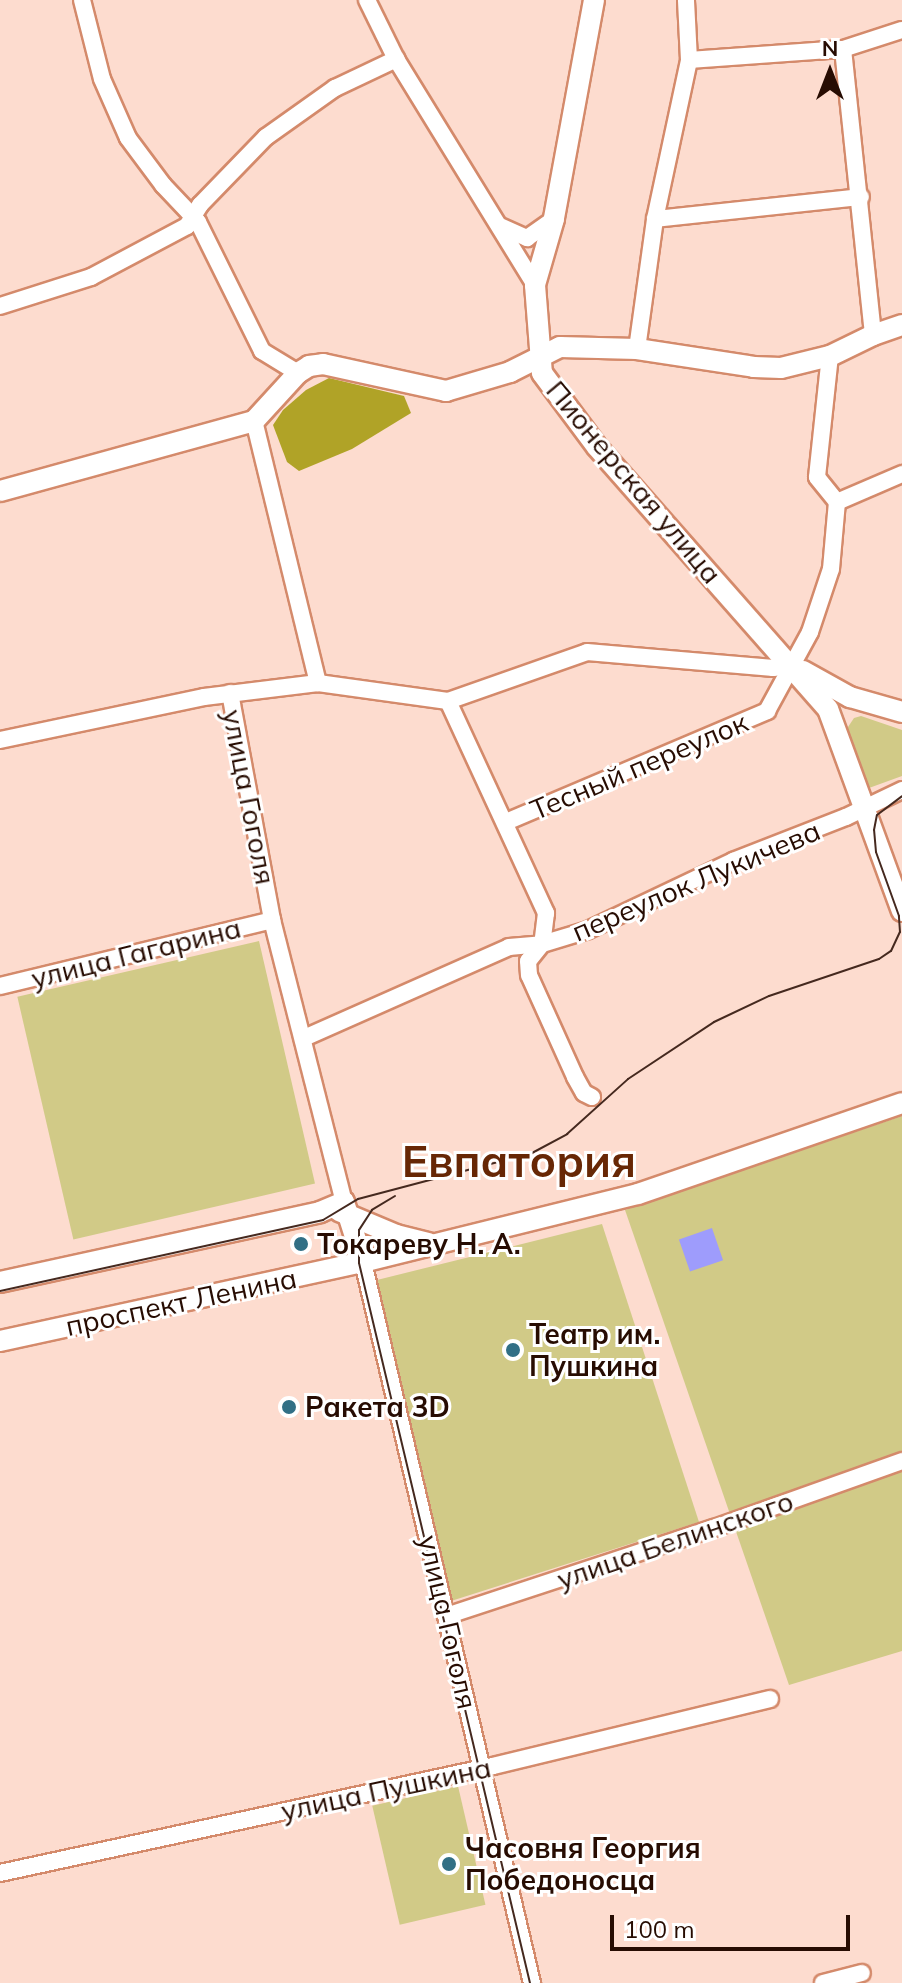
<!DOCTYPE html>
<html>
<head>
<meta charset="utf-8">
<style>
  body { margin:0 }
  #map { position:relative; width:902px; height:1983px; overflow:hidden; background:#fddccf; font-family:Mulish,sans-serif }
  div>[style] { position:absolute }
  .green>* { inset:0; background:#d1ca87; transform-origin:0 0 }
  .forest>* { inset:0; background:#b0a327 }
  .water>* { inset:0; background:#9e9cfc; transform-origin:0 0 }
  .roads { filter:drop-shadow(2px 0 #d48a6b) drop-shadow(-2px 0 #d48a6b) drop-shadow(0 2px #d48a6b) drop-shadow(0 -2px #d48a6b) }
  .minor>* { height:16px; margin:-8px; padding:0 8px; transform-origin:8px; border-radius:8px; background:#fff }
  .tertiary>* { height:20px; margin:-10px; padding:0 10px; transform-origin:10px; border-radius:10px; background:#fff }
  .tram>* { height:2px; margin:-1px; padding:0 1px; transform-origin:1px; border-radius:1px; background:#45291f }
  .dots>* { width:22px; height:22px; translate:-50% -50%; box-sizing:border-box; border:4px solid #fff; border-radius:50% }
  span { translate:-50% -50%; white-space:nowrap; text-align:center; line-height:1.15; -webkit-text-stroke:6px #fff; paint-order:stroke }
  .street-label { font-size:28px; color:#270c02 }
  .poi-label { font-size:28px; color:#270c02; font-weight:700 }
  .left { translate:0 -50%; text-align:left }
  .town-label { font-size:44px; color:#672705; font-weight:700 }
  .north { position:absolute; left:790px; top:32px; width:80px; height:80px; -webkit-text-stroke:6px #fff; paint-order:stroke; rotate:0deg; font-size:22px; font-weight:700; line-height:32px; text-align:center; color:#270c02 }
  .north::after { content:''; display:block; margin:auto; width:28px; height:36px; background:#270c02; clip-path:polygon(50% 0,100% 100%,50% 72%,0 100%) }
  .scale { position:absolute; left:610px; top:1915px; width:240px; height:36px; box-sizing:border-box; border:4px solid #270c02; border-top:0; padding-left:10px; font-size:24px; line-height:28px; white-space:nowrap; color:#270c02; -webkit-text-stroke:6px #fff; paint-order:stroke }
</style>
</head>
<body>
<div id="map">
  <div class="green">
    <i style="clip-path:polygon(861px 716px,902px 730px,902px 776px,869px 788px,846px 730px,854px 718px)"></i>
    <i style="left:259px;top:941px;width:249px;height:248px;rotate:77deg"></i>
    <i style="clip-path:polygon(902px 1116px,902px 1651px,789px 1685px,625px 1210px)"></i>
    <i style="clip-path:polygon(602px 1224px,699px 1522px,451px 1601px,377px 1280px)"></i>
    <i style="left:458px;top:1786px;width:122px;height:88px;rotate:77deg"></i>
  </div>
  <div class="forest">
    <i style="clip-path:polygon(329px 378px,404px 396px,411px 413px,352px 449px,299px 471px,287px 462px,273px 425px,283px 410px,306px 390px)"></i>
  </div>
  <div class="water">
    <i style="left:712px;top:1228px;width:34px;height:35px;rotate:71deg"></i>
  </div>
  <div class="roads">
    <div class="minor">
      <i style="left:82px;top:0;width:81px;rotate:75.8deg"></i>
      <i style="left:102px;top:79px;width:64px;rotate:66.2deg"></i>
      <i style="left:128px;top:138px;width:59px;rotate:53.3deg"></i>
      <i style="left:163px;top:185px;width:51px;rotate:46.6deg"></i>
      <i style="left:198px;top:222px;width:144px;rotate:63.6deg"></i>
      <i style="left:262px;top:351px;width:42px;rotate:31.4deg"></i>
      <i style="left:367px;top:0;width:66px;rotate:63.8deg"></i>
      <i style="left:396px;top:59px;width:265px;rotate:58.4deg"></i>
      <i style="left:843px;top:49px;width:288px;rotate:84deg"></i>
      <i style="left:689px;top:60px;width:154px;rotate:-4.1deg"></i>
      <i style="left:843px;top:49px;width:62px;rotate:-17.9deg"></i>
      <i style="left:655px;top:219px;width:207px;rotate:-6.1deg"></i>
      <i style="left:500px;top:226px;width:30px;rotate:24deg"></i>
      <i style="left:527px;top:238px;width:33px;rotate:-35deg"></i>
      <i style="left:0;top:306px;width:96px;rotate:-17.7deg"></i>
      <i style="left:91px;top:277px;width:109px;rotate:-28deg"></i>
      <i style="left:187px;top:226px;width:25px;rotate:-58deg"></i>
      <i style="left:200px;top:205px;width:95px;rotate:-45.9deg"></i>
      <i style="left:266px;top:137px;width:85px;rotate:-35.4deg"></i>
      <i style="left:335px;top:88px;width:68px;rotate:-25.4deg"></i>
      <i style="left:637px;top:349px;width:131px;rotate:-82.1deg"></i>
      <i style="left:655px;top:219px;width:163px;rotate:-77.9deg"></i>
      <i style="left:689px;top:60px;width:60px;rotate:-92.9deg"></i>
      <i style="left:837px;top:502px;width:71px;rotate:-23.3deg"></i>
      <i style="left:318px;top:683px;width:131px;rotate:7.9deg"></i>
      <i style="left:448px;top:701px;width:147px;rotate:-19.4deg"></i>
      <i style="left:587px;top:652px;width:187px;rotate:4.9deg"></i>
      <i style="left:773px;top:668px;width:20px;rotate:-9deg"></i>
      <i style="left:230px;top:693px;width:231px;rotate:79.5deg"></i>
      <i style="left:272px;top:920px;width:291px;rotate:75.7deg"></i>
      <i style="left:448px;top:701px;width:234px;rotate:65.2deg"></i>
      <i style="left:546px;top:913px;width:31px;rotate:97deg"></i>
      <i style="left:542px;top:944px;width:22px;rotate:129deg"></i>
      <i style="left:528px;top:961px;width:14px;rotate:86deg"></i>
      <i style="left:529px;top:975px;width:112px;rotate:65.7deg"></i>
      <i style="left:575px;top:1077px;width:18px;rotate:61deg"></i>
      <i style="left:584px;top:1093px;width:9px;rotate:27deg"></i>
      <i style="left:0;top:740px;width:208px;rotate:-11.9deg"></i>
      <i style="left:204px;top:697px;width:115px;rotate:-7deg"></i>
      <i style="left:318px;top:683px;width:270px;rotate:-103.7deg"></i>
      <i style="left:506px;top:822px;width:284px;rotate:-23deg"></i>
      <i style="left:767px;top:711px;width:90px;rotate:-61.4deg"></i>
      <i style="left:810px;top:632px;width:66px;rotate:-71.6deg"></i>
      <i style="left:831px;top:569px;width:67px;rotate:-84.9deg"></i>
      <i style="left:837px;top:502px;width:32px;rotate:-129deg"></i>
      <i style="left:817px;top:477px;width:122px;rotate:-83.9deg"></i>
      <i style="left:0;top:986px;width:280px;rotate:-13.6deg"></i>
      <i style="left:304px;top:1038px;width:224px;rotate:-23.9deg"></i>
      <i style="left:509px;top:947px;width:33px;rotate:-5deg"></i>
      <i style="left:542px;top:944px;width:48px;rotate:-16.9deg"></i>
      <i style="left:588px;top:930px;width:161px;rotate:-25.4deg"></i>
      <i style="left:733px;top:861px;width:121px;rotate:-21.3deg"></i>
      <i style="left:846px;top:817px;width:62px;rotate:-25.7deg"></i>
      <i style="left:363px;top:1262px;width:741px;rotate:76.81deg"></i>
      <i style="left:446px;top:1616px;width:282px;rotate:-18.2deg"></i>
      <i style="left:714px;top:1528px;width:200px;rotate:-19.6deg"></i>
      <i style="left:0;top:1873px;width:504px;rotate:-12.25deg"></i>
      <i style="left:493px;top:1766px;width:285px;rotate:-13.6deg"></i>
      <i style="left:823px;top:1983px;width:40px;rotate:-14.4deg"></i>
    </div>
    <div class="tertiary">
      <i style="left:594px;top:0;width:223px;rotate:100.4deg"></i>
      <i style="left:554px;top:219px;width:69px;rotate:106.1deg"></i>
      <i style="left:535px;top:285px;width:88px;rotate:85.5deg"></i>
      <i style="left:542px;top:373px;width:92px;rotate:53.4deg"></i>
      <i style="left:597px;top:447px;width:349px;rotate:48.6deg"></i>
      <i style="left:828px;top:709px;width:215px;rotate:69.9deg"></i>
      <i style="left:0;top:491px;width:263px;rotate:-15.4deg"></i>
      <i style="left:254px;top:421px;width:65px;rotate:-47.5deg"></i>
      <i style="left:298px;top:373px;width:13px;rotate:-32deg"></i>
      <i style="left:309px;top:366px;width:14px;rotate:-8deg"></i>
      <i style="left:323px;top:364px;width:126px;rotate:12.4deg"></i>
      <i style="left:446px;top:391px;width:67px;rotate:-16.5deg"></i>
      <i style="left:510px;top:372px;width:56px;rotate:-26.6deg"></i>
      <i style="left:560px;top:347px;width:77px;rotate:1.5deg"></i>
      <i style="left:637px;top:349px;width:118px;rotate:8.7deg"></i>
      <i style="left:754px;top:367px;width:27px;rotate:2deg"></i>
      <i style="left:781px;top:368px;width:50px;rotate:-13.8deg"></i>
      <i style="left:830px;top:356px;width:48px;rotate:-26deg"></i>
      <i style="left:873px;top:335px;width:31px;rotate:-19deg"></i>
      <i style="left:803px;top:671px;width:54px;rotate:29deg"></i>
      <i style="left:850px;top:697px;width:54px;rotate:16.1deg"></i>
      <i style="left:339px;top:1211px;width:62px;rotate:22.8deg"></i>
      <i style="left:396px;top:1235px;width:34px;rotate:14deg"></i>
      <i style="left:0;top:1282px;width:328px;rotate:-12.3deg"></i>
      <i style="left:320px;top:1212px;width:26px;rotate:-23deg"></i>
      <i style="left:344px;top:1202px;width:63px;rotate:72.4deg"></i>
      <i style="left:0;top:1341px;width:371px;rotate:-12.3deg"></i>
      <i style="left:363px;top:1262px;width:283px;rotate:-13.9deg"></i>
      <i style="left:638px;top:1194px;width:279px;rotate:-19deg"></i>
    </div>
  </div>
  <div class="tram">
    <i style="left:395px;top:1196px;width:27px;rotate:149deg"></i>
    <i style="left:372px;top:1210px;width:24px;rotate:123deg"></i>
    <i style="left:359px;top:1230px;width:33px;rotate:90deg"></i>
    <i style="left:359px;top:1263px;width:740px;rotate:76.64deg"></i>
    <i style="left:0;top:1291px;width:331px;rotate:-12.4deg"></i>
    <i style="left:323px;top:1220px;width:41px;rotate:-31deg"></i>
    <i style="left:358px;top:1199px;width:180px;rotate:-14.8deg"></i>
    <i style="left:532px;top:1153px;width:40px;rotate:-28deg"></i>
    <i style="left:567px;top:1134px;width:82px;rotate:-42deg"></i>
    <i style="left:628px;top:1079px;width:103px;rotate:-33.5deg"></i>
    <i style="left:714px;top:1022px;width:61px;rotate:-25.3deg"></i>
    <i style="left:769px;top:996px;width:116px;rotate:-18.6deg"></i>
    <i style="left:879px;top:959px;width:14px;rotate:-34deg"></i>
    <i style="left:891px;top:951px;width:21px;rotate:-65deg"></i>
    <i style="left:900px;top:932px;width:16px;rotate:-94deg"></i>
    <i style="left:899px;top:916px;width:68px;rotate:-109.8deg"></i>
    <i style="left:876px;top:852px;width:22px;rotate:-95deg"></i>
    <i style="left:874px;top:830px;width:15px;rotate:-79deg"></i>
    <i style="left:877px;top:815px;width:31px;rotate:-37deg"></i>
  </div>
  <div class="dots">
    <i style="left:301px;top:1244px;background:#316f85"></i>
    <i style="left:513px;top:1350px;background:#316f85"></i>
    <i style="left:289px;top:1407px;background:#316f85"></i>
    <i style="left:449px;top:1864px;background:#316f85"></i>
  </div>
  <div class="street-label">
    <span style="left:634px;top:482px;rotate:50deg">Пионерская улица</span>
    <span style="left:639px;top:766px;rotate:-23deg">Тесный переулок</span>
    <span style="left:249px;top:797px;rotate:79deg">улица Гоголя</span>
    <span style="left:696px;top:881px;rotate:-23deg">переулок Лукичева</span>
    <span style="left:136px;top:953px;rotate:-14deg">улица Гагарина</span>
    <span style="left:181px;top:1302px;rotate:-12deg">проспект Ленина</span>
    <span style="left:675px;top:1540px;rotate:-19deg">улица Белинского</span>
    <span style="left:448px;top:1622px;rotate:77deg">улица Гоголя</span>
    <span style="left:386px;top:1789px;rotate:-12deg">улица Пушкина</span>
  </div>
  <div class="poi-label">
    <span class="left" style="left:317px;top:1244px">Токареву Н. А.</span>
    <span class="left" style="left:529px;top:1350px">Театр им.<br>Пушкина</span>
    <span class="left" style="left:305px;top:1407px">Ракета 3D</span>
    <span class="left" style="left:465px;top:1864px">Часовня Георгия<br>Победоносца</span>
  </div>
  <div class="town-label">
    <span style="left:519px;top:1161px">Евпатория</span>
  </div>
  <div class="north">N</div>
  <div class="scale">100 m</div>
</div>
</body>
</html>
